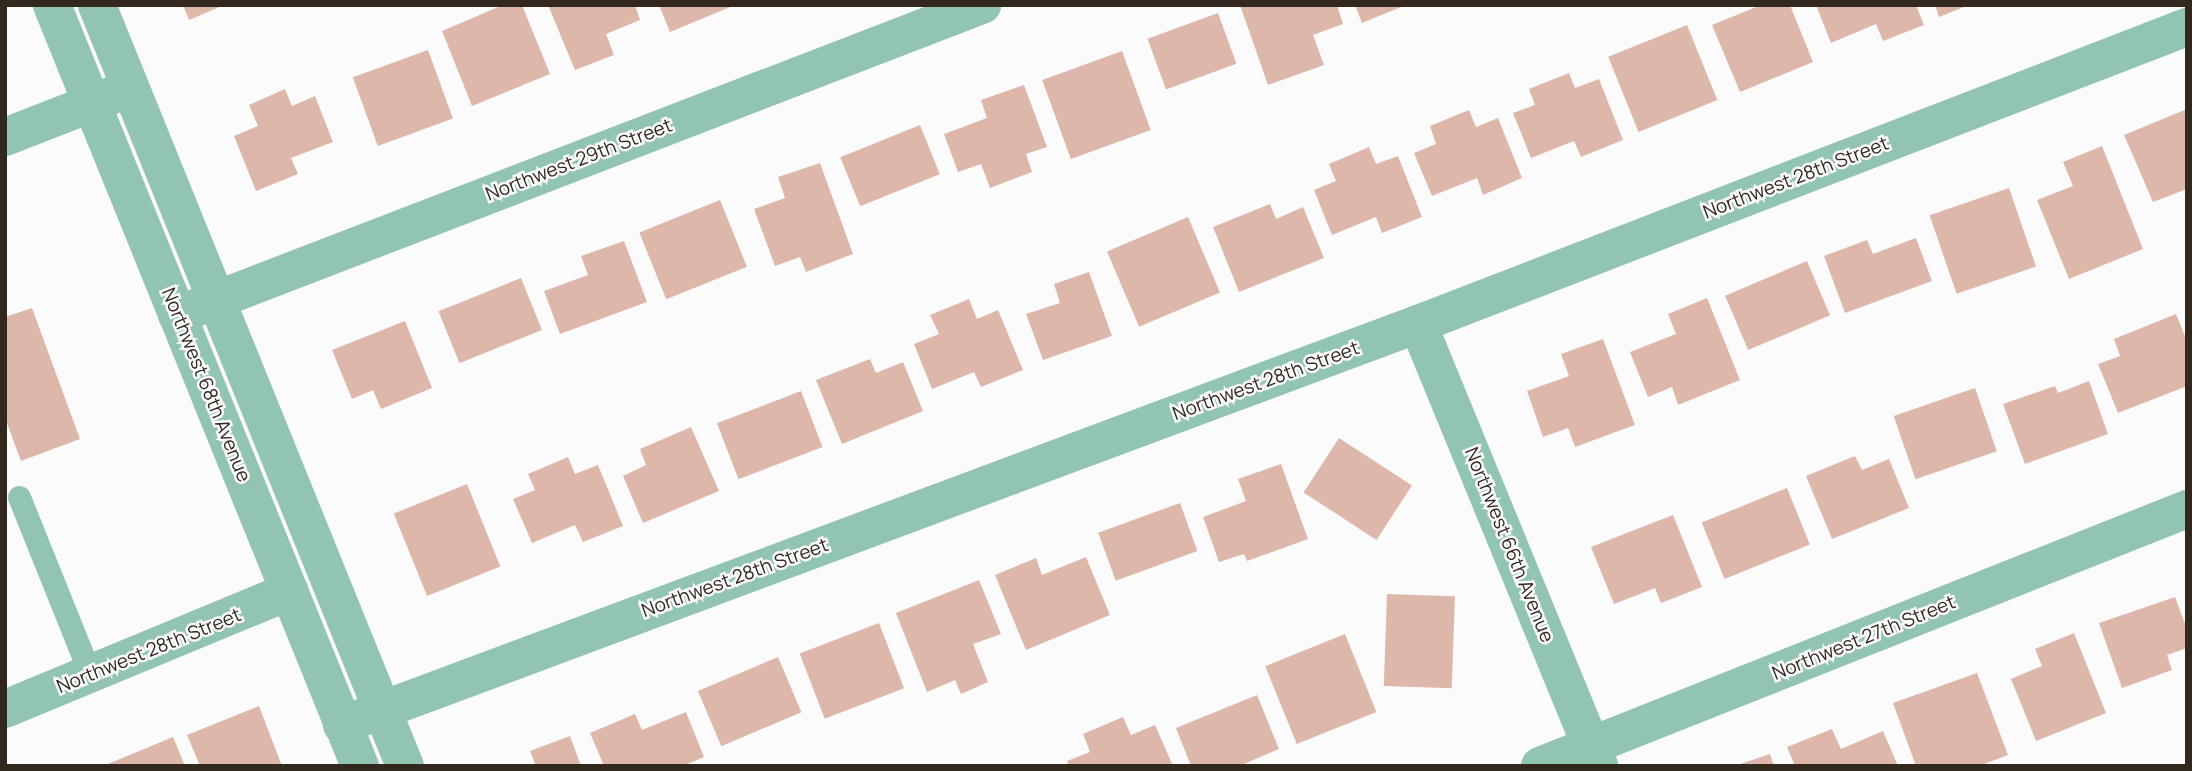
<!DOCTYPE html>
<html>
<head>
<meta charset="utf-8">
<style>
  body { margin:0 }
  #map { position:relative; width:2192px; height:771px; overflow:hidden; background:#fbfbfb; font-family:Manrope,sans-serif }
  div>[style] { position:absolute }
  .building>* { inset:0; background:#deb7ab; transform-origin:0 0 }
  .lane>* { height:23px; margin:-11.5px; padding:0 11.5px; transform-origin:11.5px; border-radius:11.5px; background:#92c4b2 }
  .street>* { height:38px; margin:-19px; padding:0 19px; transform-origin:19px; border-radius:19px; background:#92c4b2 }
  span { translate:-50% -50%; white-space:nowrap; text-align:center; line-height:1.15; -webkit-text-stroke:5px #fbfbfb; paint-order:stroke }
  .street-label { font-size:19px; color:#32281d }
  .frame { position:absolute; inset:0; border:7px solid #32281d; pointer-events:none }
</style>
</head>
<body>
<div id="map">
  <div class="building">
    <i style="clip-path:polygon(183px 5px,224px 5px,189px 20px)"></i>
    <i style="clip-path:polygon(503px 5px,522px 5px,550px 74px,472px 106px,442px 31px)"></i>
    <i style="clip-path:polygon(548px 5px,635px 5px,640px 20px,606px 34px,614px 55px,575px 70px)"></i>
    <i style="clip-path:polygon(659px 5px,735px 5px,670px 32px)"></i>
    <i style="clip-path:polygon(1240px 5px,1337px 5px,1343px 24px,1313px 35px,1324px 65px,1268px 85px)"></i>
    <i style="clip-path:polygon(1355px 5px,1406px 5px,1362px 23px)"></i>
    <i style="clip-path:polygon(1761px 5px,1790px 5px,1813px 62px,1740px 92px,1712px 25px)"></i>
    <i style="clip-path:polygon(1816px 5px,1916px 5px,1924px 25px,1883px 41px,1876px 24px,1831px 43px)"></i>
    <i style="clip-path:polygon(1935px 5px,1969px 5px,1939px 17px)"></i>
    <i style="left:1218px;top:13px;width:54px;height:75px;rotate:70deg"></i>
    <i style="left:1687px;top:25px;width:81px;height:85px;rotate:68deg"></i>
    <i style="left:428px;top:50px;width:73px;height:80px;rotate:70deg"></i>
    <i style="left:1122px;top:51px;width:84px;height:85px;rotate:70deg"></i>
    <i style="clip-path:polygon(1569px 73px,1575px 88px,1599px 79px,1623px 140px,1581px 157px,1574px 141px,1531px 158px,1513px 113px,1535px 105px,1529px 89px)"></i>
    <i style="clip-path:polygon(1024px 85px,1047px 147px,1026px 154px,1032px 172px,990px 188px,981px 164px,958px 172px,944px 134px,987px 118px,981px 100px)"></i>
    <i style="clip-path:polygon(285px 89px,292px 106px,315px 96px,333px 142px,291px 158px,298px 174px,256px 191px,234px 136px,258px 126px,249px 105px)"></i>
    <i style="clip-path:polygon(2187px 109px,2187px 189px,2153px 202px,2124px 135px)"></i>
    <i style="clip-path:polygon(1469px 110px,1476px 127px,1498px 118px,1522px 178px,1483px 195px,1477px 178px,1432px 196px,1414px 153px,1436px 144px,1430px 126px)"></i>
    <i style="left:920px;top:125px;width:53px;height:86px;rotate:68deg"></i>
    <i style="clip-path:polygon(2102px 146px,2143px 249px,2069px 279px,2037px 200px,2073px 186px,2063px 162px)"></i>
    <i style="clip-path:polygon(1369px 147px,1376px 164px,1398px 156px,1422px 217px,1382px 233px,1376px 217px,1332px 235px,1314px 190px,1336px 181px,1329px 164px)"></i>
    <i style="clip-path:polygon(820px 163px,853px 254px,806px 272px,800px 257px,775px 266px,754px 209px,785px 198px,778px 177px)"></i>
    <i style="left:2009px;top:188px;width:83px;height:84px;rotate:71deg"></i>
    <i style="left:720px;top:200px;width:72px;height:87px;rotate:68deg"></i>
    <i style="clip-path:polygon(1270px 204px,1276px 219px,1303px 207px,1324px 258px,1239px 292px,1213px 227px)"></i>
    <i style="left:1188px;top:217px;width:82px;height:88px;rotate:67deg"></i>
    <i style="clip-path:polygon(1916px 238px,1932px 281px,1845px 313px,1824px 256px,1867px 240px,1873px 254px)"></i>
    <i style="clip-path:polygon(624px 241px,647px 302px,560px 334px,544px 291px,588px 275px,581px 256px)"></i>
    <i style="left:1807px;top:261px;width:59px;height:89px;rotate:67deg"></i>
    <i style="clip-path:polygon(1089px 272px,1112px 336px,1043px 360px,1026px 314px,1060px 303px,1054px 284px)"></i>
    <i style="left:521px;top:278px;width:56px;height:89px;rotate:68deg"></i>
    <i style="clip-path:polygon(1707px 298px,1740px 380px,1678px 405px,1672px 387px,1648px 397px,1630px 352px,1676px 334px,1668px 314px)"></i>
    <i style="clip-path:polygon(969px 299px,977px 319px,998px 310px,1023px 370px,981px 387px,974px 372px,932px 389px,914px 344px,939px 334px,930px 315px)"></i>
    <i style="clip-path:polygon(32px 308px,80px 439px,21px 461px,5px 418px,5px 317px)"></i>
    <i style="clip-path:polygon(2176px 314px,2187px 341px,2187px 386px,2118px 413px,2098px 364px,2120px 356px,2114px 339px)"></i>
    <i style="clip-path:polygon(405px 321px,432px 388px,381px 409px,373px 390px,352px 399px,332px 350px)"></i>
    <i style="clip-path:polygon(1603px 339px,1635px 425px,1575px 447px,1568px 428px,1543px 437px,1527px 391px,1569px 376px,1561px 354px)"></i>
    <i style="clip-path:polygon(870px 359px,876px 373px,903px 362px,923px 411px,842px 444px,816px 380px)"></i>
    <i style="clip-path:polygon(2089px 381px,2108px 434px,2025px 464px,2003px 404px,2055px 386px,2058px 393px)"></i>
    <i style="left:1975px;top:388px;width:67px;height:86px;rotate:71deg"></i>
    <i style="left:801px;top:391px;width:60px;height:90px;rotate:69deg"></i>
    <i style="clip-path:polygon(691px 427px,719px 491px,643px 523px,623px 476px,646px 465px,640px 449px)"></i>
    <i style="left:1339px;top:438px;width:87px;height:65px;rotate:33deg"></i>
    <i style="clip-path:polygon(1855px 456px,1862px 470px,1889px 459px,1909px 508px,1832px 539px,1806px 476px)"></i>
    <i style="clip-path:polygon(568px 457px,575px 474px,598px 465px,623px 526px,583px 542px,575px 525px,532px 543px,513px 499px,535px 490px,528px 474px)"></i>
    <i style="clip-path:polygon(1281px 464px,1308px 539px,1247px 561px,1244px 554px,1219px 562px,1203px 517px,1246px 501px,1238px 479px)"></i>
    <i style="left:467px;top:484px;width:89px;height:79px;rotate:68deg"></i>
    <i style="left:1787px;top:488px;width:61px;height:92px;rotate:68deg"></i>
    <i style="left:1180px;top:503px;width:51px;height:87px;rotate:70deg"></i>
    <i style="clip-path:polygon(1673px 515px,1702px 587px,1661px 603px,1655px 588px,1614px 604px,1591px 547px)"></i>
    <i style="clip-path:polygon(1086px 557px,1110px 615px,1026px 650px,995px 575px,1036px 558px,1042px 575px)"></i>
    <i style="clip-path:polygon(979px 580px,1001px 634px,973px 644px,988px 682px,961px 694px,955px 680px,927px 692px,896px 613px)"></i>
    <i style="left:1387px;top:594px;width:68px;height:92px;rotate:2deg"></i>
    <i style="clip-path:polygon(2175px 597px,2187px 629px,2187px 648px,2167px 655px,2172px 670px,2122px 688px,2099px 623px)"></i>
    <i style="left:879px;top:623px;width:70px;height:85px;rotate:69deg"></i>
    <i style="clip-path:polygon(2074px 633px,2106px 713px,2036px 741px,2011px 679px,2042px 666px,2035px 649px)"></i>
    <i style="left:1345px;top:634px;width:84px;height:86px;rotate:68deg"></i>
    <i style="left:778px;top:657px;width:60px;height:87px;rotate:67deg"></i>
    <i style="clip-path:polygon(1977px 673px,2008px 755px,1979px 766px,1916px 766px,1893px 703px)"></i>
    <i style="clip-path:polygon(1257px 695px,1279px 749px,1239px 766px,1191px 766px,1176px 728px)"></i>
    <i style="clip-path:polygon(259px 706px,282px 766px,200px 766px,187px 735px)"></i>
    <i style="clip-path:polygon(686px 712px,704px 757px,683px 766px,604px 766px,590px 733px,635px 714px,642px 730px)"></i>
    <i style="clip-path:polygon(1123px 717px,1131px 735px,1155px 725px,1173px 766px,1069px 766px,1067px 761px,1090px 752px,1083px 734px)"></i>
    <i style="clip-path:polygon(1832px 729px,1841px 749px,1883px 731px,1898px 766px,1795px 766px,1787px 747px)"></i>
    <i style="clip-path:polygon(570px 736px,581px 766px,536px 766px,530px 751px)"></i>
    <i style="clip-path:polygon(173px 737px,185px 766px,103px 766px)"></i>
    <i style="clip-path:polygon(1770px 754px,1774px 766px,1737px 766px,1737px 765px)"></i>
  </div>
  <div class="lane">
    <i style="left:19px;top:497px;width:191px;rotate:68.1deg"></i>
  </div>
  <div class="street">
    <i style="left:52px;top:5px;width:821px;rotate:67.97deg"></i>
    <i style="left:97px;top:5px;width:821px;rotate:67.97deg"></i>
    <i style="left:5px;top:137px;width:116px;rotate:-21.3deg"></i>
    <i style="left:177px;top:315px;width:863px;rotate:-21.06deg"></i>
    <i style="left:1418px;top:324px;width:478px;rotate:67.7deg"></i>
    <i style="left:5px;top:709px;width:308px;rotate:-22.5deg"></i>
    <i style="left:342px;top:725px;width:1148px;rotate:-20.44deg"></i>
    <i style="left:1418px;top:324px;width:824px;rotate:-21.12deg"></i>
    <i style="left:1540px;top:766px;width:696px;rotate:-21.66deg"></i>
  </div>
  <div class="street-label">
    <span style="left:579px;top:160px;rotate:-21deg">Northwest 29th Street</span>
    <span style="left:1796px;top:178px;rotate:-21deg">Northwest 28th Street</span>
    <span style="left:1266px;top:381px;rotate:-20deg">Northwest 28th Street</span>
    <span style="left:206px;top:385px;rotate:68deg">Northwest 68th Avenue</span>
    <span style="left:1509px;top:545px;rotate:68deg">Northwest 66th Avenue</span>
    <span style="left:735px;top:578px;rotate:-20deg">Northwest 28th Street</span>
    <span style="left:1864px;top:638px;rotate:-22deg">Northwest 27th Street</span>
    <span style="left:149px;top:651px;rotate:-22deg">Northwest 28th Street</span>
  </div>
  <div class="frame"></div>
</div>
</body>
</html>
